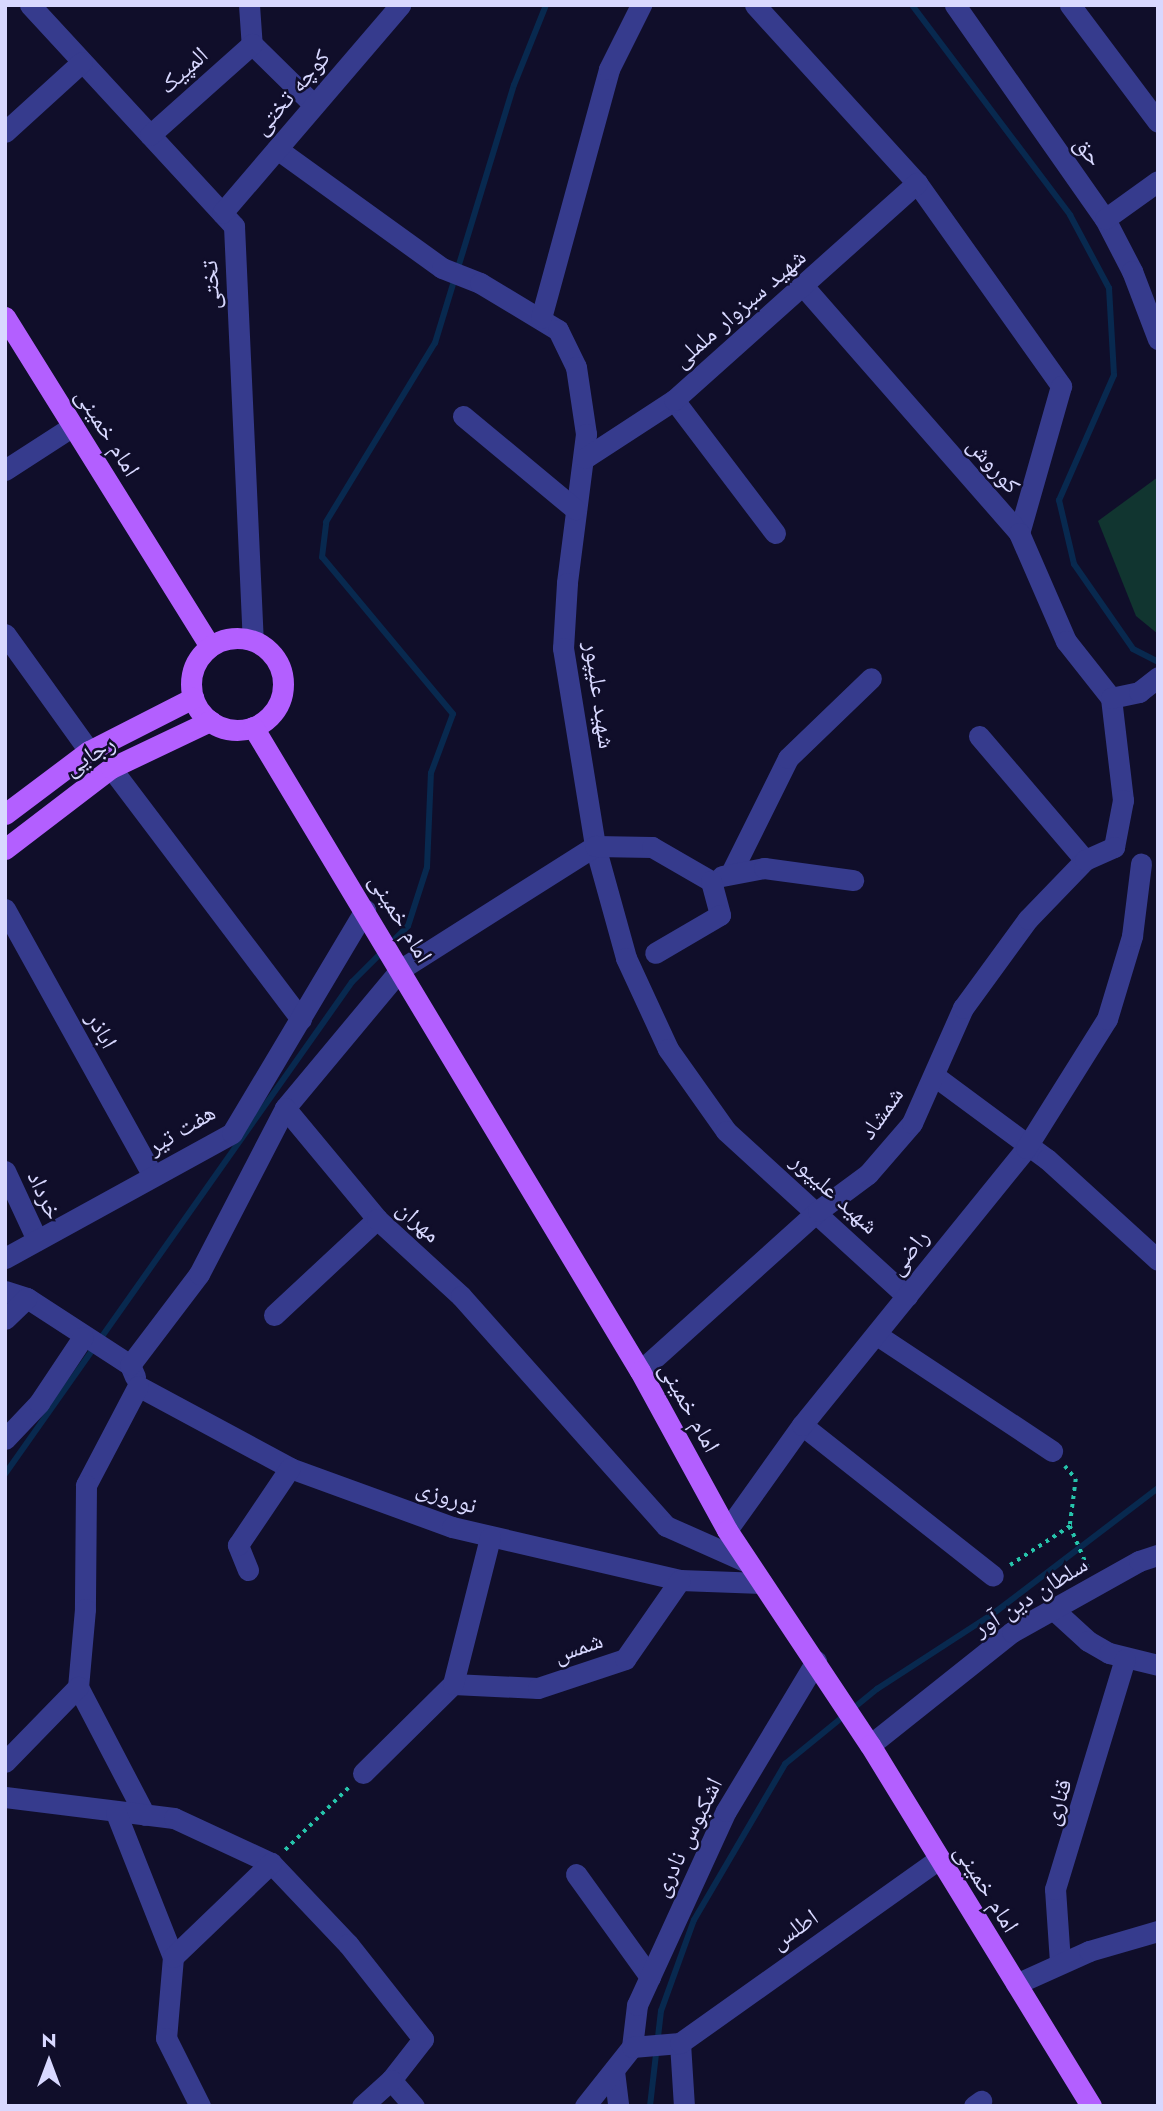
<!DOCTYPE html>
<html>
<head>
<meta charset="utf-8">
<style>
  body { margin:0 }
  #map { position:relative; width:1163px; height:2111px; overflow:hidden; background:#100e2a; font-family:Jost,"Noto Naskh Arabic",sans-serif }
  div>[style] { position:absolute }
  .green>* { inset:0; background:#113530 }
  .stream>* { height:6px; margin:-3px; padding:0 3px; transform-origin:3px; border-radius:3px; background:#08294f }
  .path>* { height:3.5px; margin-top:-1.75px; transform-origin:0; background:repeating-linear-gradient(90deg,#26c4ab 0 3.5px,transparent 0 8.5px) }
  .minor>* { height:21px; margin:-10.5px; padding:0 10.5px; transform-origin:10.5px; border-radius:10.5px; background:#363b8d }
  .major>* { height:21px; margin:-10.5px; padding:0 10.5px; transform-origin:10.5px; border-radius:10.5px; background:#b35fff }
  .major>.ring { margin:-10.5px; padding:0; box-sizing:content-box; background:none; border:21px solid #b35fff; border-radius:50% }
  span { translate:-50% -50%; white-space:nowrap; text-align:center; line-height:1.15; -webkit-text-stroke:5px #100e2a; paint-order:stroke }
  .street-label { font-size:24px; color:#d8d8ff }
  .frame { position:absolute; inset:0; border:7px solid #d8d8ff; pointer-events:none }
  .north { position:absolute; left:14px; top:2027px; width:70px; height:70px; -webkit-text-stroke:5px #100e2a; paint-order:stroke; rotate:0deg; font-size:19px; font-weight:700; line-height:28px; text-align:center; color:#d8d8ff }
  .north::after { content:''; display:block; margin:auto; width:24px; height:32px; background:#d8d8ff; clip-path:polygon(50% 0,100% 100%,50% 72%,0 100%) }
</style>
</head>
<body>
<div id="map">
  <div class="green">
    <i style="clip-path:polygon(1158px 477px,1158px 634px,1136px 616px,1098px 521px)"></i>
  </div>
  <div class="stream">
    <i style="left:912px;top:5px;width:263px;rotate:53deg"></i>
    <i style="left:1070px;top:215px;width:83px;rotate:61.9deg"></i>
    <i style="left:1109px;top:288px;width:87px;rotate:86.7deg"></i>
    <i style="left:1114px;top:375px;width:137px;rotate:113.7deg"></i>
    <i style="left:1059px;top:500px;width:66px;rotate:76.8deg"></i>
    <i style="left:1074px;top:564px;width:103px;rotate:55.2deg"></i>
    <i style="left:1133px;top:649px;width:28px;rotate:27deg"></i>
    <i style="left:5px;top:1474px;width:602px;rotate:-54.81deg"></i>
    <i style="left:352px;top:982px;width:79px;rotate:-45deg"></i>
    <i style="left:408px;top:926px;width:62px;rotate:-72.1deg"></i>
    <i style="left:427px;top:867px;width:94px;rotate:-87.6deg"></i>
    <i style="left:431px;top:773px;width:63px;rotate:-69.6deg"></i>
    <i style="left:453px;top:714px;width:204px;rotate:-129.8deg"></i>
    <i style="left:322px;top:557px;width:35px;rotate:-83deg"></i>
    <i style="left:326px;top:522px;width:210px;rotate:-58.7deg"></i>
    <i style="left:435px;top:343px;width:270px;rotate:-73deg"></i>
    <i style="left:514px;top:85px;width:86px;rotate:-68.2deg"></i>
    <i style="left:650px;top:2106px;width:96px;rotate:-83.4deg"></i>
    <i style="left:661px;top:2011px;width:97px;rotate:-70.1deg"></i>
    <i style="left:694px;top:1920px;width:181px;rotate:-59.7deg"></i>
    <i style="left:785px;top:1764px;width:119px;rotate:-39.2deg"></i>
    <i style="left:877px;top:1689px;width:140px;rotate:-33deg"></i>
    <i style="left:994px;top:1613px;width:206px;rotate:-37.3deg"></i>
  </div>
  <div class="path">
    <i style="left:1065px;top:1466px;width:17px;rotate:50deg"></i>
    <i style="left:1076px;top:1479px;width:47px;rotate:97.3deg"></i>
    <i style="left:1070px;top:1526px;width:46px;rotate:66.8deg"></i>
    <i style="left:1010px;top:1565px;width:72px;rotate:-33deg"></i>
    <i style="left:285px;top:1850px;width:90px;rotate:-44.5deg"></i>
  </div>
  <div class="minor">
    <i style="left:30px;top:5px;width:301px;rotate:47.3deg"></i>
    <i style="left:234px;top:226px;width:415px;rotate:87.4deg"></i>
    <i style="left:249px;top:5px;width:39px;rotate:86deg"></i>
    <i style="left:252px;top:44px;width:87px;rotate:44.5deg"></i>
    <i style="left:755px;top:5px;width:241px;rotate:47.7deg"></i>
    <i style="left:917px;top:183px;width:249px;rotate:54.6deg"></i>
    <i style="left:1061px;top:386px;width:153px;rotate:105.9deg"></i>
    <i style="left:955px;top:5px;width:261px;rotate:55deg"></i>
    <i style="left:1105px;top:219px;width:59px;rotate:62.6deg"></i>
    <i style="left:1132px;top:271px;width:73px;rotate:69.1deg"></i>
    <i style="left:1070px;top:5px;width:146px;rotate:53.1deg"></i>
    <i style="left:5px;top:132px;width:104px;rotate:-42.3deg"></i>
    <i style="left:150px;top:135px;width:137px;rotate:-41.7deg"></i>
    <i style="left:277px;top:149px;width:203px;rotate:35.8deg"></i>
    <i style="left:442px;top:268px;width:41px;rotate:21.5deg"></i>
    <i style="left:480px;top:283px;width:91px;rotate:31.1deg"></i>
    <i style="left:558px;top:330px;width:41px;rotate:64.1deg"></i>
    <i style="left:576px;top:367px;width:68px;rotate:81.5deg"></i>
    <i style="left:586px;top:434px;width:150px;rotate:97.3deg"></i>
    <i style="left:567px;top:583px;width:65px;rotate:93.5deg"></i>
    <i style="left:563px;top:648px;width:201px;rotate:80.8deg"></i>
    <i style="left:595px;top:846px;width:116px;rotate:74.5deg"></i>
    <i style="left:626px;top:958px;width:100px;rotate:65.2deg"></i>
    <i style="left:668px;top:1049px;width:100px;rotate:54.7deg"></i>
    <i style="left:726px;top:1131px;width:245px;rotate:42.4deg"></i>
    <i style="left:222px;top:213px;width:274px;rotate:-49.4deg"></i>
    <i style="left:1105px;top:219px;width:65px;rotate:-35.6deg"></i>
    <i style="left:804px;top:287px;width:327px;rotate:48.8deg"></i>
    <i style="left:1019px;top:533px;width:118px;rotate:66.5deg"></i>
    <i style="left:1066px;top:641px;width:73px;rotate:51.7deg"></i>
    <i style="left:541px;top:318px;width:258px;rotate:-74.7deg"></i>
    <i style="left:609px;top:69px;width:72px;rotate:-63.4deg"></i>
    <i style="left:674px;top:400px;width:167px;rotate:52.8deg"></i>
    <i style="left:463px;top:416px;width:146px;rotate:39.7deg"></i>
    <i style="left:585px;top:458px;width:106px;rotate:-33.1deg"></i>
    <i style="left:674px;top:400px;width:326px;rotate:-41.8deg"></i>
    <i style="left:5px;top:470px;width:81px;rotate:-32.9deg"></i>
    <i style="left:5px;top:634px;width:144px;rotate:54.3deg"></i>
    <i style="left:1111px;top:698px;width:103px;rotate:83.3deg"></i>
    <i style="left:1123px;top:800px;width:48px;rotate:100.8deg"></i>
    <i style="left:1111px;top:698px;width:29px;rotate:-12deg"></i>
    <i style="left:1139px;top:692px;width:24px;rotate:-38deg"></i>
    <i style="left:979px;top:736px;width:163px;rotate:49.5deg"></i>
    <i style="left:111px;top:768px;width:315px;rotate:52.9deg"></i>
    <i style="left:732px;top:871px;width:126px;rotate:-63.6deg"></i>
    <i style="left:788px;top:758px;width:115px;rotate:-43.9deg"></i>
    <i style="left:722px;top:876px;width:43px;rotate:-10.8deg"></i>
    <i style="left:764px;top:868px;width:90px;rotate:7.7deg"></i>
    <i style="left:5px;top:909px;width:305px;rotate:61deg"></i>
    <i style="left:936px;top:1077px;width:138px;rotate:36.5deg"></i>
    <i style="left:1047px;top:1159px;width:150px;rotate:42.3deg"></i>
    <i style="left:285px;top:1108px;width:181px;rotate:-50.2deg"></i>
    <i style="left:401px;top:969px;width:230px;rotate:-32.4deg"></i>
    <i style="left:595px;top:846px;width:57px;rotate:1deg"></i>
    <i style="left:652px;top:847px;width:68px;rotate:30deg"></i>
    <i style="left:711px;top:881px;width:35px;rotate:75deg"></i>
    <i style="left:720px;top:915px;width:75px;rotate:149.7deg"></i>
    <i style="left:5px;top:1171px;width:76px;rotate:65.1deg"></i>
    <i style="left:5px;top:1258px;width:259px;rotate:-28.8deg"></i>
    <i style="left:232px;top:1133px;width:260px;rotate:-59.2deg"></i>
    <i style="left:5px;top:1291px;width:23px;rotate:18deg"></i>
    <i style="left:27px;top:1298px;width:123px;rotate:33deg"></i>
    <i style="left:130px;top:1365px;width:13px;rotate:67deg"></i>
    <i style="left:274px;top:1315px;width:141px;rotate:-43deg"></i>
    <i style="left:5px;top:1319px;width:30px;rotate:-44deg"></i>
    <i style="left:877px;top:1335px;width:210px;rotate:33.5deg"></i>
    <i style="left:130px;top:1365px;width:114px;rotate:-52.8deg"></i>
    <i style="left:199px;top:1274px;width:187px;rotate:-62.6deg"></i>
    <i style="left:285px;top:1108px;width:144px;rotate:50.3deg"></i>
    <i style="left:377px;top:1219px;width:114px;rotate:42.5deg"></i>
    <i style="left:461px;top:1296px;width:308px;rotate:48.3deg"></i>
    <i style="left:666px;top:1526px;width:89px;rotate:24deg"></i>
    <i style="left:640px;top:1371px;width:239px;rotate:-42deg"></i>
    <i style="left:818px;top:1211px;width:62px;rotate:-36.5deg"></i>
    <i style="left:868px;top:1174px;width:67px;rotate:-49.2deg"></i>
    <i style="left:912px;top:1123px;width:126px;rotate:-66.1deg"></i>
    <i style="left:963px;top:1008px;width:110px;rotate:-53.9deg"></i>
    <i style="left:1028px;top:919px;width:82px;rotate:-46deg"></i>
    <i style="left:1085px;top:860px;width:32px;rotate:-24deg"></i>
    <i style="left:138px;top:1386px;width:173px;rotate:28.3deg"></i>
    <i style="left:290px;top:1468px;width:172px;rotate:20deg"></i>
    <i style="left:452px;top:1527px;width:234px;rotate:13.1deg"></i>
    <i style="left:680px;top:1580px;width:82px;rotate:2.1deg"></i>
    <i style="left:138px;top:1386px;width:112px;rotate:117.7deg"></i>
    <i style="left:86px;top:1485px;width:124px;rotate:90.5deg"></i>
    <i style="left:85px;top:1609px;width:78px;rotate:95.1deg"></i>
    <i style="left:78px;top:1687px;width:144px;rotate:62.4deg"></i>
    <i style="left:802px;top:1425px;width:243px;rotate:38.3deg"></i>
    <i style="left:5px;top:1439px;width:50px;rotate:-46.6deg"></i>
    <i style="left:39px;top:1403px;width:79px;rotate:-56.3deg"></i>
    <i style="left:727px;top:1530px;width:129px;rotate:-54.5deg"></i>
    <i style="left:802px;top:1425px;width:356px;rotate:-51deg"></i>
    <i style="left:1026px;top:1148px;width:152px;rotate:-57.9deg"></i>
    <i style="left:1107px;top:1019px;width:87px;rotate:-73.2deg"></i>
    <i style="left:1132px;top:936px;width:73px;rotate:-82.9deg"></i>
    <i style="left:248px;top:1570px;width:27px;rotate:-112deg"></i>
    <i style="left:238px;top:1545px;width:93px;rotate:-56deg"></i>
    <i style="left:1054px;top:1610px;width:46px;rotate:42.4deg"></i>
    <i style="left:1088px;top:1641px;width:24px;rotate:30deg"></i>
    <i style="left:1109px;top:1653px;width:50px;rotate:13.8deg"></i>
    <i style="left:453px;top:1684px;width:85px;rotate:2.7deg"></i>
    <i style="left:538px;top:1688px;width:92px;rotate:-18.4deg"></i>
    <i style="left:625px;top:1659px;width:96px;rotate:-55.2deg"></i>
    <i style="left:870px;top:1745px;width:181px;rotate:-38.5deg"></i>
    <i style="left:1012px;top:1632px;width:145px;rotate:-29.2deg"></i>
    <i style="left:1139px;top:1561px;width:20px;rotate:-18deg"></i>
    <i style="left:5px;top:1762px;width:105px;rotate:-45.8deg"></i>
    <i style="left:363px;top:1773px;width:127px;rotate:-44.7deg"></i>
    <i style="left:453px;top:1684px;width:151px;rotate:-75.8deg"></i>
    <i style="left:5px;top:1797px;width:170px;rotate:7.1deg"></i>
    <i style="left:174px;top:1818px;width:107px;rotate:24.9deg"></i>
    <i style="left:271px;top:1863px;width:112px;rotate:46.5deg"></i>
    <i style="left:348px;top:1944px;width:121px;rotate:51.7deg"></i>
    <i style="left:423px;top:2039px;width:52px;rotate:128deg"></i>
    <i style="left:391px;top:2080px;width:35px;rotate:49deg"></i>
    <i style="left:116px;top:1813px;width:155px;rotate:68.4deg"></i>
    <i style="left:173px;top:1957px;width:81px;rotate:94.9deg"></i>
    <i style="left:166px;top:2038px;width:76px;rotate:63.4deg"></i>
    <i style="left:576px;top:1874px;width:127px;rotate:54.3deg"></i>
    <i style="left:173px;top:1957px;width:136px;rotate:-43.8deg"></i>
    <i style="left:1060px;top:1962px;width:73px;rotate:-93.9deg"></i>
    <i style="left:1055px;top:1889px;width:240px;rotate:-73.1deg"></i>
    <i style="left:1016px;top:1984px;width:80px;rotate:-24.3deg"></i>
    <i style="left:1089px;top:1951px;width:72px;rotate:-16.2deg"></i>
    <i style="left:680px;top:2043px;width:63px;rotate:86.4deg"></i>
    <i style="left:632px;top:2047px;width:42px;rotate:-83.2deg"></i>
    <i style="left:637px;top:2005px;width:213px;rotate:-65.4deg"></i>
    <i style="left:726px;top:1811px;width:175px;rotate:-59deg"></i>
    <i style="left:614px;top:2071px;width:35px;rotate:83deg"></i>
    <i style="left:362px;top:2106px;width:39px;rotate:-42deg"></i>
    <i style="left:585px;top:2106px;width:75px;rotate:-51.5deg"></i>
    <i style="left:632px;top:2047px;width:48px;rotate:-4.8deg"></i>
    <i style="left:680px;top:2043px;width:318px;rotate:-35.4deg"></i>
    <i style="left:974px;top:2106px;width:9px;rotate:-36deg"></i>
  </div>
  <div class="major">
    <i style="left:5px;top:317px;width:388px;rotate:58.1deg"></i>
    <i class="ring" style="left:191px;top:638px;width:71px;height:71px"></i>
    <i style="left:253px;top:727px;width:751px;rotate:59deg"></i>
    <i style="left:640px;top:1371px;width:181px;rotate:61.3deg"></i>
    <i style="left:727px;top:1530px;width:258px;rotate:56.4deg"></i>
    <i style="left:870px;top:1745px;width:423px;rotate:58.5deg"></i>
    <i style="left:5px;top:814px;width:105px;rotate:-36.9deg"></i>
    <i style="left:89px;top:751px;width:117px;rotate:-27deg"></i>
    <i style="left:5px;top:849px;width:133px;rotate:-37.4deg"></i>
    <i style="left:111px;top:768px;width:110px;rotate:-25.4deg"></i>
  </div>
  <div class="street-label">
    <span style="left:183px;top:70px;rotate:-42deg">المپیک</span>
    <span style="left:291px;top:92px;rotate:-49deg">کوچه تختی</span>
    <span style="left:1089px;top:151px;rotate:54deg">حق</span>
    <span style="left:210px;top:285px;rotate:-93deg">تختی</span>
    <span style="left:739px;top:308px;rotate:-41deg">شهید سبزوار ململی</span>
    <span style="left:108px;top:432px;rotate:58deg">امام خمینی</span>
    <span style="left:994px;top:465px;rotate:49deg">کوروش</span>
    <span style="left:600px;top:695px;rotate:82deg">شهید علیپور</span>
    <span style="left:89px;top:755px;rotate:-32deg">رجایی</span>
    <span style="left:401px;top:918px;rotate:59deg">امام خمینی</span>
    <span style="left:102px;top:1030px;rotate:61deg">اباذر</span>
    <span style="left:881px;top:1113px;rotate:-55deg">شمشاد</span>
    <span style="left:181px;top:1129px;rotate:-31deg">هفت تیر</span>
    <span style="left:835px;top:1193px;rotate:42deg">شهید علیپور</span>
    <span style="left:45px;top:1195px;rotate:65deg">خرداد</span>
    <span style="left:419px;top:1221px;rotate:43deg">مهران</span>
    <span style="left:908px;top:1252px;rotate:-52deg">راضی</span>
    <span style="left:690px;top:1407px;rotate:61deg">امام خمینی</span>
    <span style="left:447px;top:1496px;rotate:19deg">نوروزی</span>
    <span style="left:1030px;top:1596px;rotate:-32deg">سلطان دین آور</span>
    <span style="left:578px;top:1647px;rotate:-19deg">شمس</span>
    <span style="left:1057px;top:1802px;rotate:-72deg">قناری</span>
    <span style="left:687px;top:1837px;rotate:-64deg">اشکبوس نادری</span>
    <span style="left:987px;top:1888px;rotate:58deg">امام خمینی</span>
    <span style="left:794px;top:1929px;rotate:-35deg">اطلس</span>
  </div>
  <div class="frame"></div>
  <div class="north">N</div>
</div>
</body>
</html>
